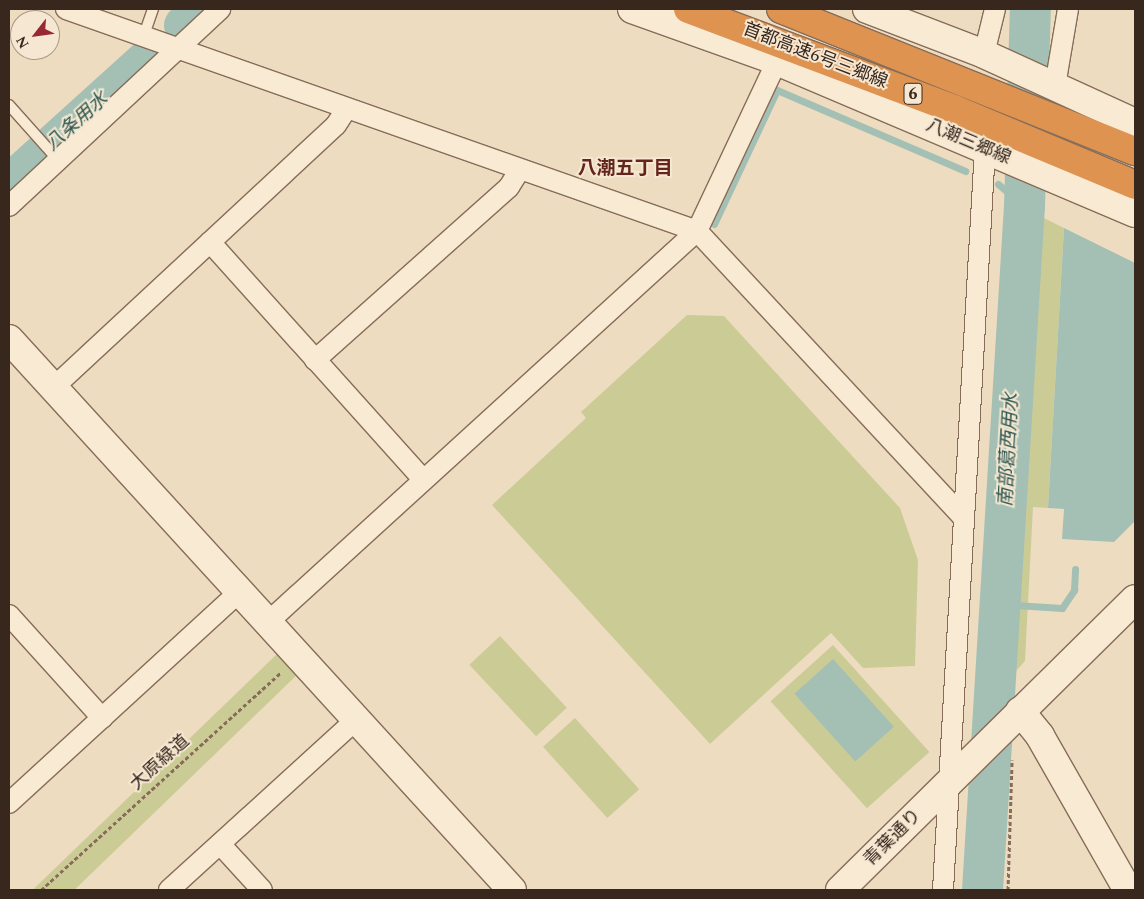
<!DOCTYPE html>
<html>
<head>
<meta charset="utf-8">
<style>
  body { margin:0 }
  #map { position:relative; width:1144px; height:899px; overflow:hidden; background:#eedcc1; font-family:Spectral,"Noto Sans JP",serif }
  div>[style] { position:absolute }
  .green>* { inset:0; background:#cbcc95; transform-origin:0 0 }
  .water>* { inset:0; background:#a4c0b5; transform-origin:0 0 }
  .stream>* { height:7px; margin:-3.5px; padding:0 3.5px; transform-origin:3.5px; border-radius:3.5px; background:#a4c0b5 }
  .river>* { height:41px; margin:-20.5px; padding:0 20.5px; transform-origin:20.5px; border-radius:20.5px; background:#a4c0b5 }
  .path>* { height:3px; margin-top:-1.5px; transform-origin:0; background:repeating-linear-gradient(90deg,#876d59 0 4px,transparent 0 6.5px) }
  .roads { filter:drop-shadow(1px 0 #876d59) drop-shadow(-1px 0 #876d59) drop-shadow(0 1px #876d59) drop-shadow(0 -1px #876d59) }
  .lane>* { height:10px; margin:-5px; padding:0 5px; transform-origin:5px; border-radius:5px; background:#f9ead4 }
  .street>* { height:20px; margin:-10px; padding:0 10px; transform-origin:10px; border-radius:10px; background:#f9ead4 }
  .secondary>* { height:28px; margin:-14px; padding:0 14px; transform-origin:14px; border-radius:14px; background:#f9ead4 }
  .highway>* { height:28px; margin:-14px; padding:0 14px; transform-origin:14px; border-radius:14px; background:#de9351 }
  span { translate:-50% -50%; white-space:nowrap; text-align:center; line-height:1.15; -webkit-text-stroke:4px #f5e7d1; paint-order:stroke }
  .shield-label span { padding:1px 4px; background:#f5e7d1; border:1px solid; border-radius:4px; -webkit-text-stroke-width:0 }
  .shield-label { font-size:16px; color:#37271d; font-weight:700 }
  .street-label { font-size:18px; color:#37271d }
  .water-label { font-size:19px; color:#2c5750; font-style:italic }
  .neighbourhood-label { font-size:19px; color:#64251c; font-weight:700 }
  .frame { position:absolute; inset:0; border:10px solid #37271d; pointer-events:none }
  .north { position:absolute; left:10px; top:10px; width:50px; height:50px; box-sizing:border-box; background:#f5e7d1; border:1px solid #a99a89; border-radius:50%; rotate:240deg; font-size:14px; font-weight:700; line-height:20px; text-align:center; color:#37271d }
  .north::after { content:''; display:block; margin:auto; width:18px; height:22px; background:#962934; clip-path:polygon(50% 0,100% 100%,50% 72%,0 100%) }
</style>
</head>
<body>
<div id="map">
  <div class="green">
    <i style="clip-path:polygon(1034px 213px,1064px 228px,1048px 508px,1033px 507px,1025px 661px,1007px 681px)"></i>
    <i style="clip-path:polygon(687px 315px,724px 316px,900px 508px,918px 560px,915px 666px,863px 668px,831px 633px,710px 744px,492px 505px,586px 418px,581px 412px)"></i>
    <i style="left:500px;top:636px;width:98px;height:42px;rotate:47deg"></i>
    <i style="left:833px;top:645px;width:144px;height:84px;rotate:48deg"></i>
    <i style="left:278px;top:653px;width:29px;height:352px;rotate:46deg"></i>
    <i style="left:575px;top:718px;width:96px;height:43px;rotate:48deg"></i>
  </div>
  <div class="water">
    <i style="clip-path:polygon(1064px 228px,1135px 263px,1135px 521px,1114px 542px,1062px 539px,1064px 509px,1048px 508px)"></i>
    <i style="left:833px;top:659px;width:91px;height:52px;rotate:48deg"></i>
  </div>
  <div class="stream">
    <i style="left:998px;top:184px;width:34px;rotate:40deg"></i>
    <i style="left:714px;top:224px;width:148px;rotate:-64.8deg"></i>
    <i style="left:777px;top:90px;width:205px;rotate:23.3deg"></i>
    <i style="left:999px;top:604px;width:63px;rotate:3.6deg"></i>
    <i style="left:1062px;top:608px;width:22px;rotate:-56deg"></i>
    <i style="left:1074px;top:590px;width:21px;rotate:-87deg"></i>
  </div>
  <div class="river">
    <i style="left:184px;top:25px;width:24px;rotate:-42deg"></i>
    <i style="left:9px;top:184px;width:185px;rotate:-42.1deg"></i>
    <i style="left:982px;top:890px;width:685px;rotate:-86.49deg"></i>
    <i style="left:1024px;top:206px;width:197px;rotate:-88.3deg"></i>
  </div>
  <div class="path">
    <i style="left:41px;top:890px;width:324px;rotate:-42.2deg"></i>
    <i style="left:1008px;top:890px;width:130px;rotate:-88.2deg"></i>
  </div>
  <div class="roads">
    <div class="lane">
      <i style="left:144px;top:35px;width:28px;rotate:-71deg"></i>
      <i style="left:9px;top:105px;width:74px;rotate:48.3deg"></i>
    </div>
    <div class="street">
      <i style="left:66px;top:9px;width:669px;rotate:19.38deg"></i>
      <i style="left:697px;top:231px;width:389px;rotate:47.1deg"></i>
      <i style="left:984px;top:54px;width:46px;rotate:-76.3deg"></i>
      <i style="left:1055px;top:86px;width:78px;rotate:-80.4deg"></i>
      <i style="left:9px;top:206px;width:289px;rotate:-43deg"></i>
      <i style="left:210px;top:242px;width:319px;rotate:48.1deg"></i>
      <i style="left:315px;top:360px;width:260px;rotate:-41.7deg"></i>
      <i style="left:509px;top:187px;width:19px;rotate:-58deg"></i>
      <i style="left:53px;top:388px;width:386px;rotate:-42.9deg"></i>
      <i style="left:336px;top:125px;width:20px;rotate:-57deg"></i>
      <i style="left:9px;top:615px;width:139px;rotate:47.9deg"></i>
      <i style="left:267px;top:623px;width:582px;rotate:-42.35deg"></i>
      <i style="left:697px;top:231px;width:188px;rotate:-64.8deg"></i>
      <i style="left:9px;top:803px;width:312px;rotate:-42.5deg"></i>
      <i style="left:220px;top:844px;width:62px;rotate:47.6deg"></i>
      <i style="left:169px;top:890px;width:253px;rotate:-42.3deg"></i>
      <i style="left:943px;top:890px;width:742px;rotate:-86.76deg"></i>
    </div>
    <div class="secondary">
      <i style="left:632px;top:9px;width:154px;rotate:19.7deg"></i>
      <i style="left:777px;top:61px;width:389px;rotate:23deg"></i>
      <i style="left:867px;top:9px;width:125px;rotate:21deg"></i>
      <i style="left:984px;top:54px;width:166px;rotate:24.6deg"></i>
      <i style="left:9px;top:339px;width:746px;rotate:47.61deg"></i>
      <i style="left:1020px;top:711px;width:32px;rotate:51deg"></i>
      <i style="left:1040px;top:736px;width:177px;rotate:60.3deg"></i>
      <i style="left:840px;top:890px;width:414px;rotate:-44.6deg"></i>
    </div>
    <div class="highway">
      <i style="left:688px;top:9px;width:286px;rotate:20.6deg"></i>
      <i style="left:956px;top:110px;width:194px;rotate:22.7deg"></i>
      <i style="left:781px;top:9px;width:381px;rotate:21.9deg"></i>
    </div>
  </div>
  <div class="shield-label">
    <span style="left:913px;top:94px">6</span>
  </div>
  <div class="street-label">
    <span style="left:815px;top:56px;rotate:21deg">首都高速6号三郷線</span>
    <span style="left:968px;top:142px;rotate:23deg">八潮三郷線</span>
    <span style="left:160px;top:763px;rotate:-42deg">大原緑道</span>
    <span style="left:893px;top:838px;rotate:-45deg">青葉通り</span>
  </div>
  <div class="water-label">
    <span style="left:77px;top:122px;rotate:-42deg">八条用水</span>
    <span style="left:1009px;top:450px;rotate:-87deg">南部葛西用水</span>
  </div>
  <div class="neighbourhood-label">
    <span style="left:625px;top:169px">八潮五丁目</span>
  </div>
  <div class="frame"></div>
  <div class="north">N</div>
</div>
</body>
</html>
